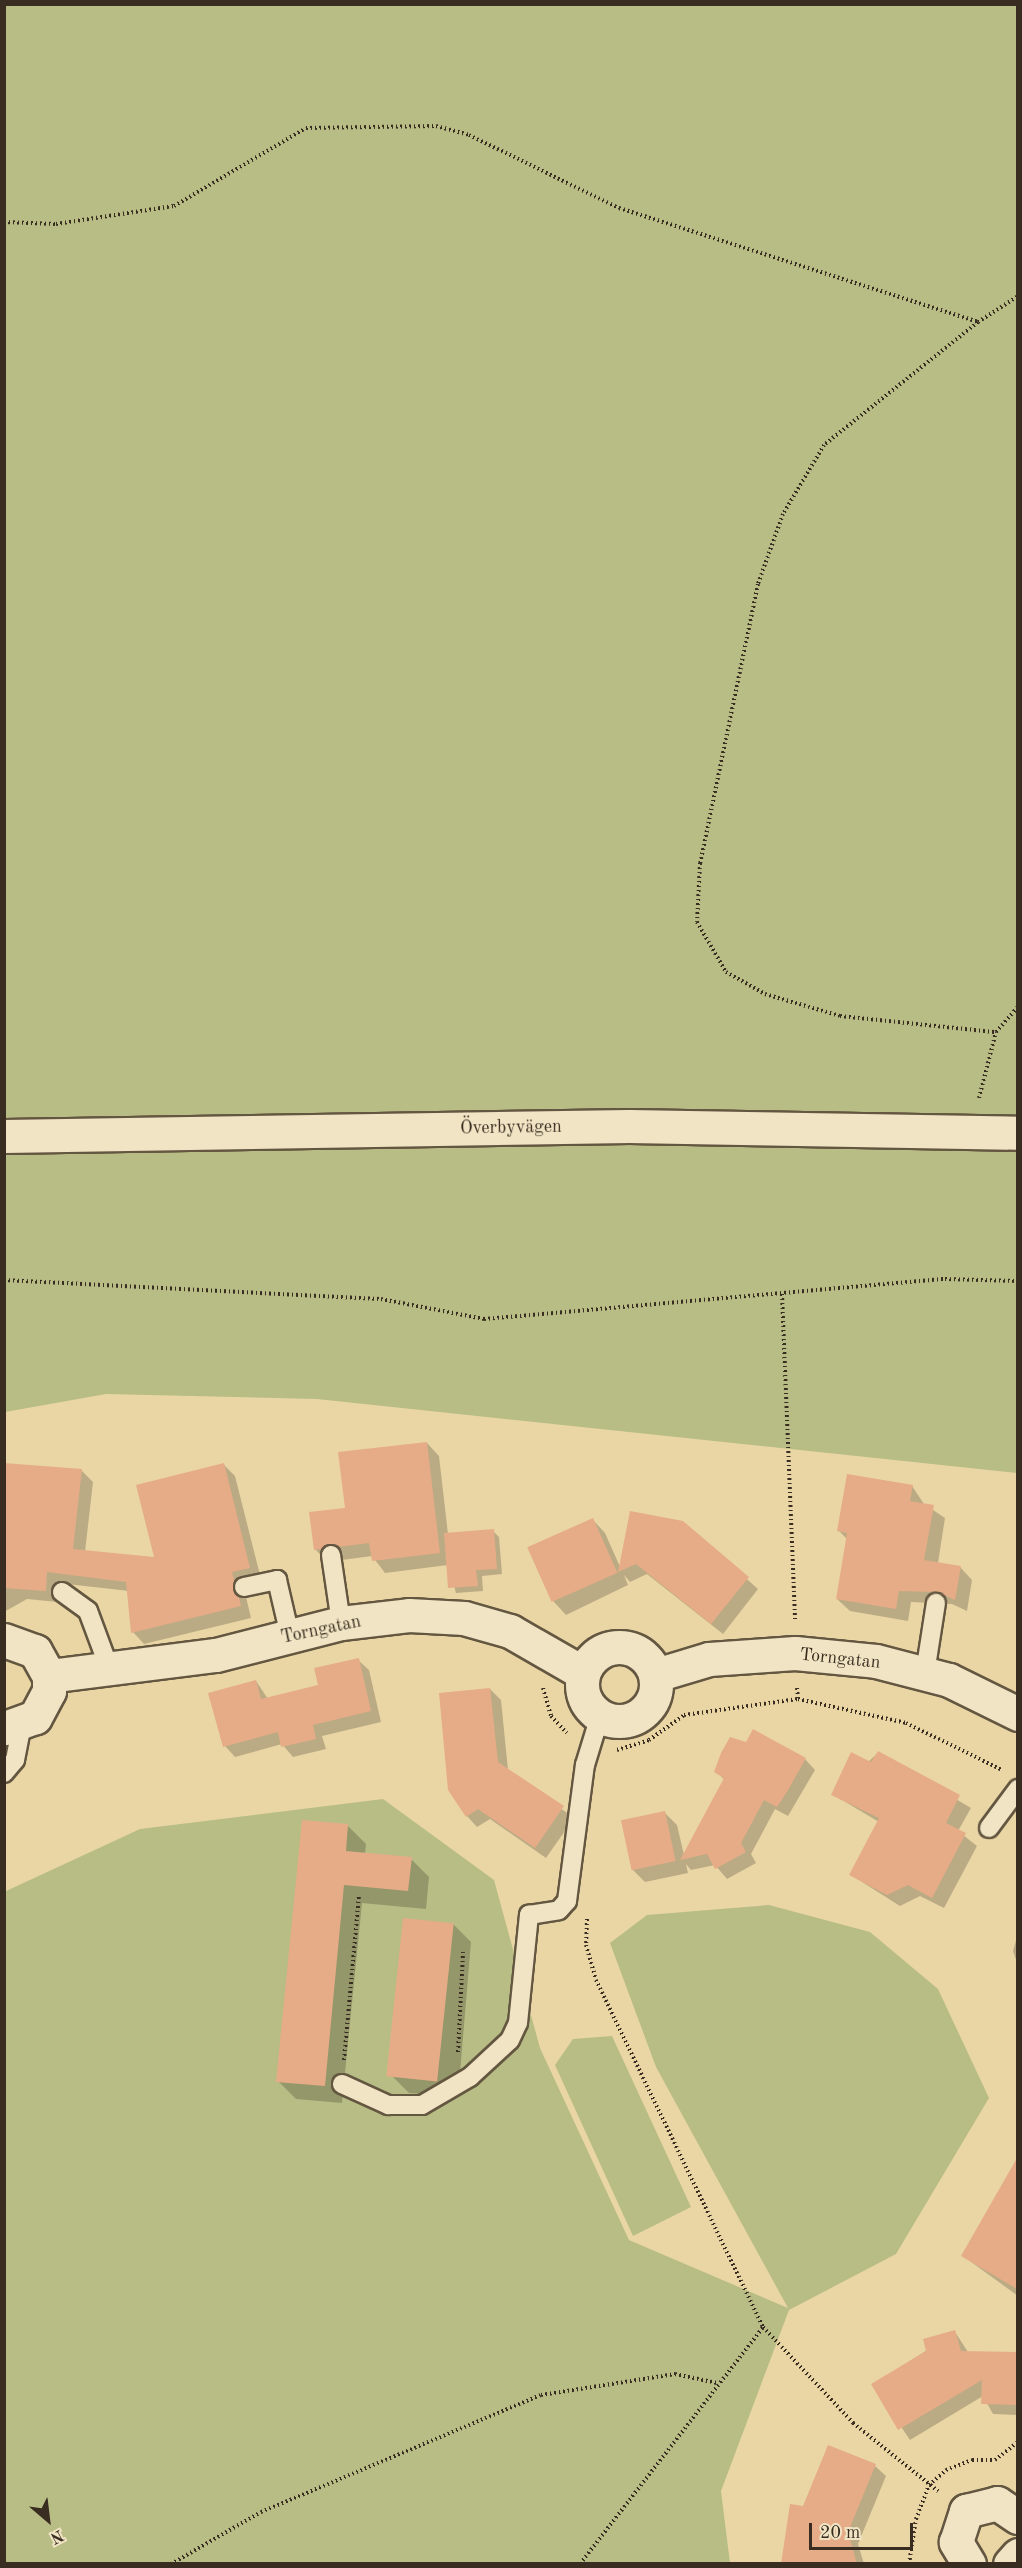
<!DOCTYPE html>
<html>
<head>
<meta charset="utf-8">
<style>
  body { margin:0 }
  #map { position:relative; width:1022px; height:2568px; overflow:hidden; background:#ead6a5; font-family:"Old Standard TT",serif }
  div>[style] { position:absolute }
  .green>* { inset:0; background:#b8bd85 }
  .shadow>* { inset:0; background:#0003 }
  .building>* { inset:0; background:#e6ac87; transform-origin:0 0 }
  .path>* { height:4px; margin-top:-2px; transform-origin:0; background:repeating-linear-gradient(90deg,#382d20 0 1.5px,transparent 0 4.5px) }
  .roads { filter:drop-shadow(2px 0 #645741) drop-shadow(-2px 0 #645741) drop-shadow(0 2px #645741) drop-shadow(0 -2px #645741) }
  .service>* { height:18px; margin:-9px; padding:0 9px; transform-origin:9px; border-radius:9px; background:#f1e4c4 }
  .minor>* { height:33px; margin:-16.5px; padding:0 16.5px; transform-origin:16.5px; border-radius:16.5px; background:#f1e4c4 }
  .minor>.ring { margin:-16.5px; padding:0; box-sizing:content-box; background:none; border:33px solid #f1e4c4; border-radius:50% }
  span { translate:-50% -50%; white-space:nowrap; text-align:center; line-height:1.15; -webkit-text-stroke:4.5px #f1e4c4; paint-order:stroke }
  .street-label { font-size:18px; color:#382d20 }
  .frame { position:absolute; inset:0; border:6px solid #382d20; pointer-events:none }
  .north { position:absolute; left:18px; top:2490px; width:60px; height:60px; -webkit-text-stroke:4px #f1e4c4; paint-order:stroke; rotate:152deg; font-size:16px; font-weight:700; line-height:24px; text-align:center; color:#382d20 }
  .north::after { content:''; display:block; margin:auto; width:21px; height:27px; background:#382d20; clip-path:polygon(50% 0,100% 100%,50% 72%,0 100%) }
  .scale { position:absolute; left:809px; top:2523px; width:104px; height:27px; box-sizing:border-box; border:3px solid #382d20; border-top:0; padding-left:8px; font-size:18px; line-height:21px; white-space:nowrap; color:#382d20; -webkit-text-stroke:4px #f1e4c4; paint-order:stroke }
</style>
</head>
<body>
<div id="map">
  <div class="green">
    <i style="clip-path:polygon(5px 5px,1017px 5px,1017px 1473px,317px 1399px,106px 1394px,5px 1412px)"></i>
    <i style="clip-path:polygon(383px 1799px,494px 1880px,540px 2048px,629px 2240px,788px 2308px,656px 2067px,610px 1943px,647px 1915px,769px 1905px,870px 1932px,938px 1989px,989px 2098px,896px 2254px,789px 2310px,721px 2491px,730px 2563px,5px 2563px,4px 1892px,140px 1829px)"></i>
    <i style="clip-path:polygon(612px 2036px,691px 2207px,633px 2236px,555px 2065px,573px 2039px)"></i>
  </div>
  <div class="shadow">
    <i style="clip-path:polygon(427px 1443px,439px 1456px,448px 1534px,493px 1531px,499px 1537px,502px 1574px,482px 1576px,483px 1591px,456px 1593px,448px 1565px,385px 1573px,372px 1556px,327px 1562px,315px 1549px,346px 1510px)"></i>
    <i style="clip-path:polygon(224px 1465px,235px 1476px,261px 1579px,243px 1584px,251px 1618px,144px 1644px,133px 1632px,129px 1591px,58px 1583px,57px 1602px,27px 1599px,4px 1612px,4px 1543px,81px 1470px,93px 1482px,85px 1552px,156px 1559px)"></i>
    <i style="clip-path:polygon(912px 1486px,924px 1504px,945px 1518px,938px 1563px,960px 1567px,972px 1580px,967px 1611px,952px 1604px,911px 1602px,908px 1621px,850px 1611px,837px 1599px,847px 1539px,839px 1531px)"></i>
    <i style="clip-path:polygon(593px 1520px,605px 1533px,621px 1569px,682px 1522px,758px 1589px,723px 1634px,647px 1574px,630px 1582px,624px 1575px,628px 1585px,566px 1615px,554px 1602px,531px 1551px)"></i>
    <i style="clip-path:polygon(358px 1660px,369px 1670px,381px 1722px,322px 1736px,326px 1749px,293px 1757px,282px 1744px,235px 1757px,225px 1746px,256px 1681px,268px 1699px,320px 1686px)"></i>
    <i style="clip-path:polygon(490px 1689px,501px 1700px,508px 1770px,574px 1818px,546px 1858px,490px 1819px,477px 1827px,467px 1816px)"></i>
    <i style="clip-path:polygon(878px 1753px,971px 1808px,958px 1831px,977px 1846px,944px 1908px,920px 1896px,900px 1906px,851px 1875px,879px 1822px,832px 1794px)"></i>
    <i style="clip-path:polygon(805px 1759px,815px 1770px,788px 1816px,775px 1809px,751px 1854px,756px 1863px,727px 1879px,715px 1865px,691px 1870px,686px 1864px,688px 1873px,645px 1882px,633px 1870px,665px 1813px,677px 1825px,684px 1855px,725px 1780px,715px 1771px)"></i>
    <i style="clip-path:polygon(348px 1826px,366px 1844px,365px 1854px,411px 1859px,429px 1877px,426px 1909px,362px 1903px,342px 2103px,296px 2099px,278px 2081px)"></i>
    <i style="clip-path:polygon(453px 1924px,471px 1942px,458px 2097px,409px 2093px,391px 2075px)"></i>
    <i style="clip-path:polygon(1018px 1933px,1018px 1966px,1013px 1951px)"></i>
    <i style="clip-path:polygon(1007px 2180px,1018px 2186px,1018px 2296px,963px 2256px)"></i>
    <i style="clip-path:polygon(955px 2332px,968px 2352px,1018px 2354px,1018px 2415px,993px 2414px,983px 2396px,910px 2440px,873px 2385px)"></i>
    <i style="clip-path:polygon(875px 2466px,886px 2476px,858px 2544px,864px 2564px,798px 2564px,804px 2508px)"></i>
  </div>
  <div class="building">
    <i style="clip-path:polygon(427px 1442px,440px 1553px,372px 1561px,369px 1543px,314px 1550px,309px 1512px,345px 1508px,338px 1452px)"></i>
    <i style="clip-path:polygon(4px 1463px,82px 1469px,73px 1549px,154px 1557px,136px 1485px,224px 1463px,250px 1568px,232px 1572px,241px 1606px,131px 1633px,126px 1582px,47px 1572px,46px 1591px,4px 1588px)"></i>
    <i style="clip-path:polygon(847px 1474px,913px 1485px,910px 1501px,934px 1505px,924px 1560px,961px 1566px,955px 1600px,938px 1592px,899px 1591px,896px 1609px,836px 1599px,847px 1533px,837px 1531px)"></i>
    <i style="clip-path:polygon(630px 1511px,683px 1521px,749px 1577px,711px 1624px,636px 1564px,618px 1572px)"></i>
    <i style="left:593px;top:1518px;width:60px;height:72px;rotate:66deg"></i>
    <i style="clip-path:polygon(494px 1529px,497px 1569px,476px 1570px,478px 1586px,448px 1588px,444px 1533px)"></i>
    <i style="clip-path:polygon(359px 1658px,371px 1711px,313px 1725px,316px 1739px,281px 1747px,278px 1732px,223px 1747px,208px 1693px,256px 1680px,261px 1699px,318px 1685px,314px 1668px)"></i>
    <i style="clip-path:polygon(490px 1688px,498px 1762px,564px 1806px,535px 1848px,478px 1809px,466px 1817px,448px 1790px,439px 1693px)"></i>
    <i style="clip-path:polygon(753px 1729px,806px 1758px,788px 1790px,777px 1807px,764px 1800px,741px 1843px,746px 1852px,715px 1869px,707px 1854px,680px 1860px,724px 1778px,714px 1772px,721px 1753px,730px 1737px,746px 1742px)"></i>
    <i style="clip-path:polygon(878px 1751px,960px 1795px,946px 1823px,966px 1833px,932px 1898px,908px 1885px,887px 1895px,849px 1875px,879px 1818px,831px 1795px,851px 1752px,871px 1762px)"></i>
    <i style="left:665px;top:1811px;width:51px;height:45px;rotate:78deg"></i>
    <i style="clip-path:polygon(302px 1820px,348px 1824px,346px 1851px,412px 1857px,408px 1891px,344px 1885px,325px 2086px,276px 2082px)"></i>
    <i style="left:403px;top:1918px;width:51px;height:159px;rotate:6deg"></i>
    <i style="clip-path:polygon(1017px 2158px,1017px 2289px,961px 2256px)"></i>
    <i style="clip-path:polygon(955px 2330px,961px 2351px,1017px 2352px,1017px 2405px,981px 2404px,982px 2380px,898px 2430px,871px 2384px,926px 2351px,923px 2339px)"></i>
    <i style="clip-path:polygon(828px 2445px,876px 2464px,848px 2532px,857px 2564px,781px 2564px,790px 2504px,803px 2506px)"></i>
  </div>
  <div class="path">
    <i style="left:4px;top:222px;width:52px;rotate:2.2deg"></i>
    <i style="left:56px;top:224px;width:119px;rotate:-8.7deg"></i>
    <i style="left:174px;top:206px;width:153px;rotate:-30.6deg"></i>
    <i style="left:306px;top:128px;width:130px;rotate:-0.9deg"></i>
    <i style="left:436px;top:126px;width:34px;rotate:15deg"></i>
    <i style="left:469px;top:135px;width:167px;rotate:26deg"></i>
    <i style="left:619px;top:208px;width:377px;rotate:17.6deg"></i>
    <i style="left:978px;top:322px;width:48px;rotate:-33deg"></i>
    <i style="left:978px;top:322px;width:197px;rotate:141.4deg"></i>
    <i style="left:824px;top:445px;width:80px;rotate:120.7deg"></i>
    <i style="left:783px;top:514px;width:74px;rotate:109.7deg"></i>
    <i style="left:758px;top:584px;width:285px;rotate:101.7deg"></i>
    <i style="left:700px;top:863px;width:59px;rotate:92.9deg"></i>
    <i style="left:697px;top:922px;width:58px;rotate:59.9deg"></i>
    <i style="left:726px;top:972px;width:45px;rotate:29.4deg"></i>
    <i style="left:765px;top:994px;width:78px;rotate:16.3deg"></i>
    <i style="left:840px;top:1016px;width:157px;rotate:5.9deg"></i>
    <i style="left:996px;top:1032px;width:33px;rotate:-49deg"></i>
    <i style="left:979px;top:1098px;width:68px;rotate:-75.6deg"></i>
    <i style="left:4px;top:1280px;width:377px;rotate:2.9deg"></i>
    <i style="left:381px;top:1299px;width:105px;rotate:11deg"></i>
    <i style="left:484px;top:1319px;width:463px;rotate:-5deg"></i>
    <i style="left:945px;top:1279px;width:73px;rotate:1.6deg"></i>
    <i style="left:782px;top:1294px;width:326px;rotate:87.7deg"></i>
    <i style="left:543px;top:1688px;width:29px;rotate:74deg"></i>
    <i style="left:551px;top:1716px;width:23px;rotate:47deg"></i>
    <i style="left:797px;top:1688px;width:11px;rotate:85deg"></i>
    <i style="left:798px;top:1699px;width:111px;rotate:12.5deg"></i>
    <i style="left:906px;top:1723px;width:107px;rotate:26.1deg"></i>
    <i style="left:617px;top:1750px;width:34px;rotate:-17deg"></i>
    <i style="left:649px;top:1740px;width:43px;rotate:-35.5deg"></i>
    <i style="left:684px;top:1715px;width:115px;rotate:-8deg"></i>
    <i style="left:587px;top:1919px;width:26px;rotate:92deg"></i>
    <i style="left:586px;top:1945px;width:36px;rotate:74deg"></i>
    <i style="left:596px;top:1980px;width:385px;rotate:64.3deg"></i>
    <i style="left:763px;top:2327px;width:132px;rotate:46.8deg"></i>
    <i style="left:853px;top:2423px;width:109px;rotate:38.7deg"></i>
    <i style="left:458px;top:2052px;width:100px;rotate:-87.1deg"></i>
    <i style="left:344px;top:2060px;width:165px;rotate:-84.8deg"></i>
    <i style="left:171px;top:2564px;width:104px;rotate:-30deg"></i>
    <i style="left:261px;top:2512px;width:303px;rotate:-22.7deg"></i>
    <i style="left:541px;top:2395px;width:136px;rotate:-8.9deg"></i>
    <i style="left:675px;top:2374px;width:43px;rotate:12.1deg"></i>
    <i style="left:580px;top:2564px;width:299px;rotate:-52.3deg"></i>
    <i style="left:909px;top:2564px;width:46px;rotate:-81.2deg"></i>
    <i style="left:916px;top:2519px;width:36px;rotate:-69deg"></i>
    <i style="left:929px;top:2485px;width:23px;rotate:-41deg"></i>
    <i style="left:946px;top:2470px;width:28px;rotate:-21deg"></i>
    <i style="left:972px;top:2460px;width:23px"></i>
    <i style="left:995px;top:2460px;width:29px;rotate:-38deg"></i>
  </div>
  <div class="roads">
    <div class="service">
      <i style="left:331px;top:1555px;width:69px;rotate:81.6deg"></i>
      <i style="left:244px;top:1587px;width:34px;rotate:-12deg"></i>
      <i style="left:277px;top:1580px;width:57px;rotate:76.9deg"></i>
      <i style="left:62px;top:1592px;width:32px;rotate:36deg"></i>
      <i style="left:88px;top:1611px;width:63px;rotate:69.6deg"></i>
      <i style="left:925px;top:1673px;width:71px;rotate:-81.1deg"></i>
      <i style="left:4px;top:1773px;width:17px;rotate:-50deg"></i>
      <i style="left:15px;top:1760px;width:36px;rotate:-79deg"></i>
      <i style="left:989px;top:1828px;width:49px;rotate:-53.4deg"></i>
      <i style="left:342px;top:2084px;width:51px;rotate:24.5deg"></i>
      <i style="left:388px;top:2105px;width:34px"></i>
      <i style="left:422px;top:2105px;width:56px;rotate:-30.3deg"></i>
      <i style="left:470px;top:2077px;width:54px;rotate:-42.8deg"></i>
      <i style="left:510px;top:2040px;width:19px;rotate:-65deg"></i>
      <i style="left:518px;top:2023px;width:109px;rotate:-84.2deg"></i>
      <i style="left:529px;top:1915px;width:30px;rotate:-9deg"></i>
      <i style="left:559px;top:1910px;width:12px;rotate:-48deg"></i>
      <i style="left:567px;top:1901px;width:137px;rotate:-82.5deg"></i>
      <i style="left:585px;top:1765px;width:51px;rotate:-73deg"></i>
    </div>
    <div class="minor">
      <i style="left:4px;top:1136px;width:625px;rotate:-0.92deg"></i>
      <i style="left:629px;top:1126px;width:389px;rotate:1deg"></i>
      <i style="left:4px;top:1640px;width:33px;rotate:20deg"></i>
      <i style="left:35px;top:1651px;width:29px;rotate:61deg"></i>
      <i style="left:49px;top:1676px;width:15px;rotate:90deg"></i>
      <i style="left:49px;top:1691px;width:30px;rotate:118deg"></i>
      <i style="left:35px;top:1717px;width:33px;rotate:160deg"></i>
      <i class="ring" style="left:582px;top:1647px;width:41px;height:41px"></i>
      <i style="left:656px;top:1675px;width:55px;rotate:-16.8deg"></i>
      <i style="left:709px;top:1659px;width:86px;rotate:-4deg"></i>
      <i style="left:795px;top:1653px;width:81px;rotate:5.6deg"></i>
      <i style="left:876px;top:1661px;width:75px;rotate:14.6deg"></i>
      <i style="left:949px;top:1680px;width:77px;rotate:26.2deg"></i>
      <i style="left:49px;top:1676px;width:168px;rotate:-7.2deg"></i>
      <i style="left:216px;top:1655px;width:129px;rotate:-14.4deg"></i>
      <i style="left:341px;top:1623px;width:68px;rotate:-6.7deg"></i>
      <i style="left:409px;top:1615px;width:55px;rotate:3.1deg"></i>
      <i style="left:464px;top:1618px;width:48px;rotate:15.8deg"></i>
      <i style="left:510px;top:1631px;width:84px;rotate:29.9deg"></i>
      <i style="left:969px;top:2564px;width:26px;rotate:-121deg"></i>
      <i style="left:956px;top:2542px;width:33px;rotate:-72deg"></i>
      <i style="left:966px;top:2511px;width:32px;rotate:-14deg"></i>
      <i style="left:997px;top:2503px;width:25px;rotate:34deg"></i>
      <i style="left:1010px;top:2564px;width:12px;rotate:-48deg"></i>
    </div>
  </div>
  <div class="street-label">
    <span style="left:511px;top:1128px;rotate:-1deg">Överbyvägen</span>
    <span style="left:321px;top:1630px;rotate:-12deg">Torngatan</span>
    <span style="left:840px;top:1659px;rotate:6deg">Torngatan</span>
  </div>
  <div class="frame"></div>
  <div class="north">N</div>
  <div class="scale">20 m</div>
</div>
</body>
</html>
